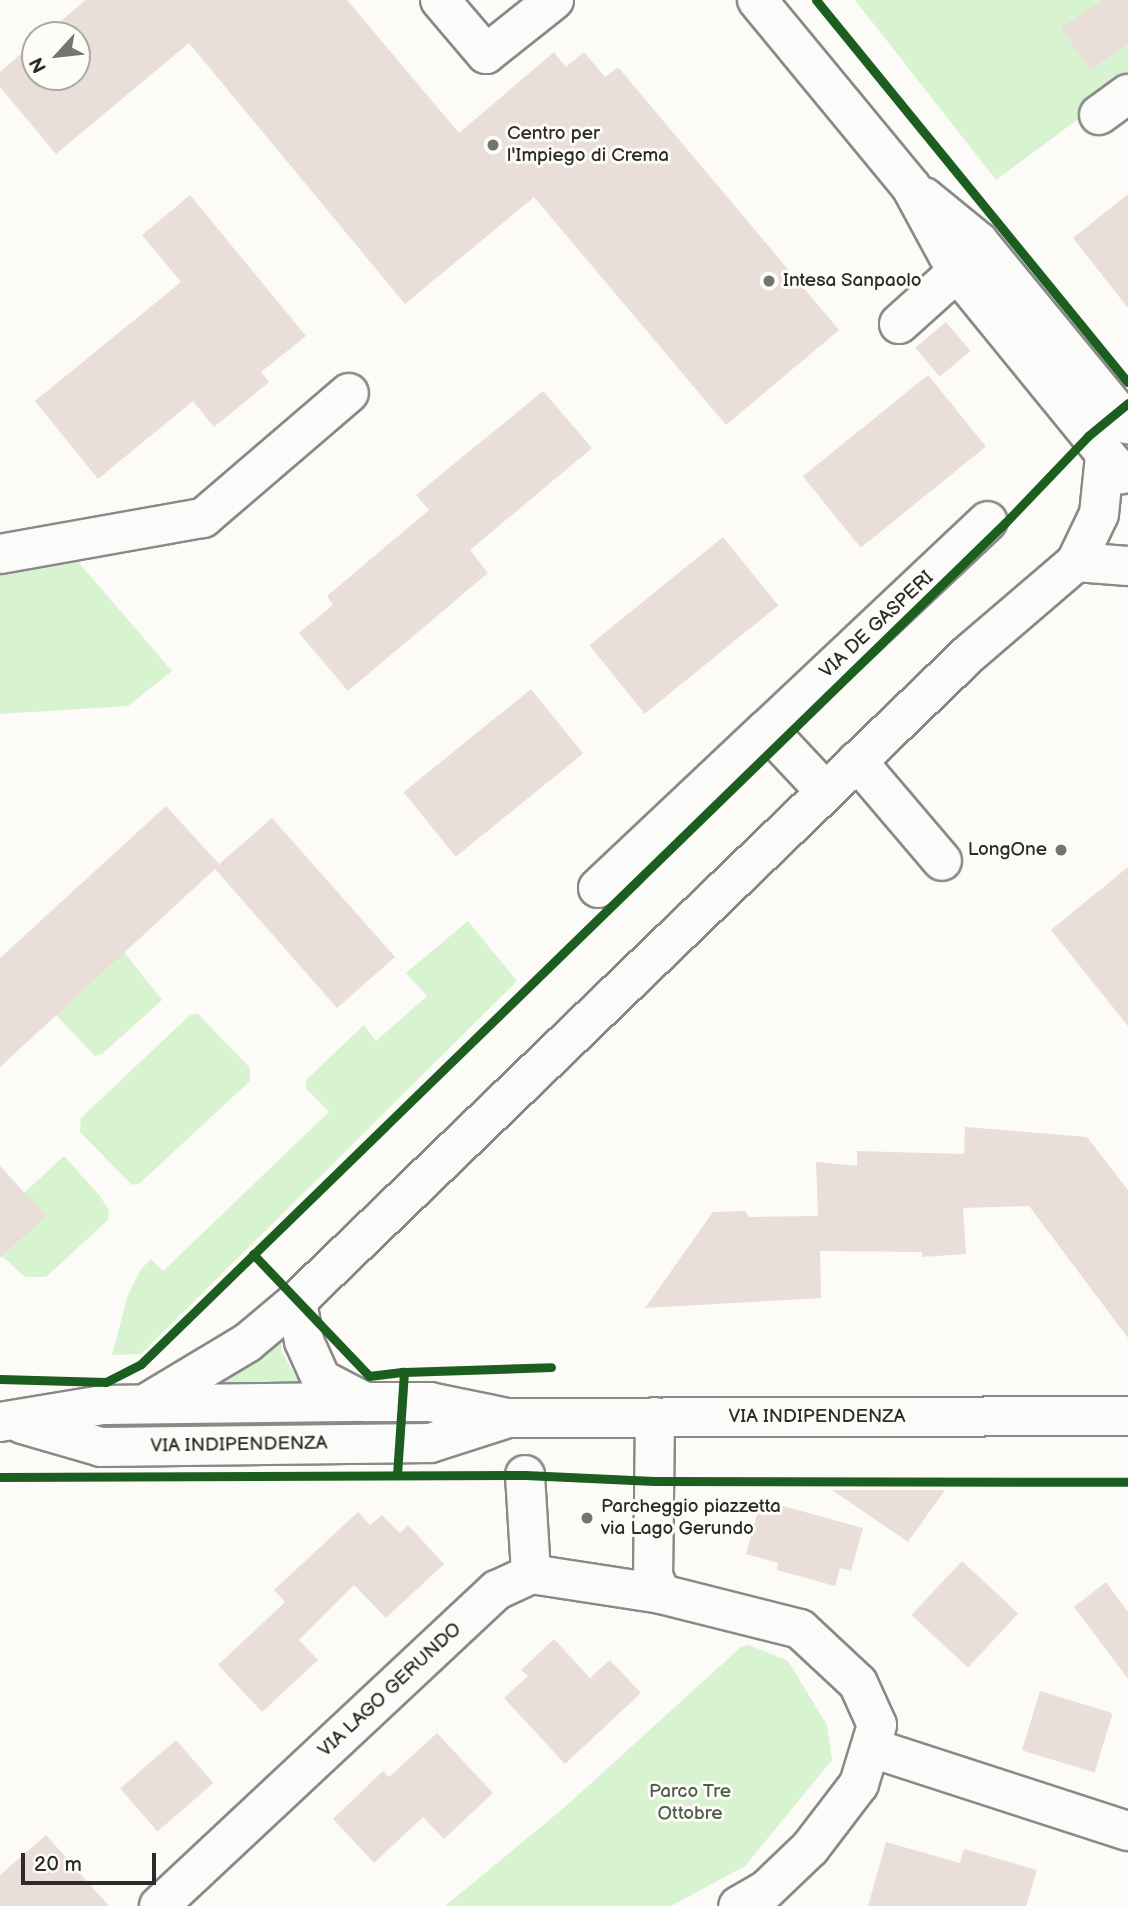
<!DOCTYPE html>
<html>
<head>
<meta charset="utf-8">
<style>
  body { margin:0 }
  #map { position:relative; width:1128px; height:1906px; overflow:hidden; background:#fcfbf8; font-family:"Balsamiq Sans",sans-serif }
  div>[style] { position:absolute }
  .green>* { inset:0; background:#d7f3cf }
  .building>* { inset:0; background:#eaded9; transform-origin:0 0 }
  .roads { filter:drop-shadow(2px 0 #898987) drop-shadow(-2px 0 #898987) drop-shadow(0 2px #898987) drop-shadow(0 -2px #898987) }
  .minor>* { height:38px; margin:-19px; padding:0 19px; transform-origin:19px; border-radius:19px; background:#fbfbf9 }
  .cycleway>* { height:9px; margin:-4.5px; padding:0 4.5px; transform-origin:4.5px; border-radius:4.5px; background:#1b5e20 }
  .dots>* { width:19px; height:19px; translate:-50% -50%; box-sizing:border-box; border:4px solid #fdfcf7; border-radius:50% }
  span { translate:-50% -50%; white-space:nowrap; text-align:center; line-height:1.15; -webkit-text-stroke:6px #fdfcf7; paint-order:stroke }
  .poi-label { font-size:19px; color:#2b2b2b }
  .left { translate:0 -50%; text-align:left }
  .right { translate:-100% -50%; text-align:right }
  .street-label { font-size:19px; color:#2b2b2b }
  .park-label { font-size:19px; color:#4e5c4c }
  .north { position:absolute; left:21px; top:21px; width:70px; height:70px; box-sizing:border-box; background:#fdfcf7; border:2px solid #a9a8a5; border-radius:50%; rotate:243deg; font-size:19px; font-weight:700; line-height:28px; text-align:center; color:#2b2b2b }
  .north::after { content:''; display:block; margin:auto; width:24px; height:32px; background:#747473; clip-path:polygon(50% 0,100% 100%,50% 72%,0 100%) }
  .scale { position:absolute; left:21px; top:1853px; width:135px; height:32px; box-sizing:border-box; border:4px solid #2b2b2b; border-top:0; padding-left:9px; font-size:21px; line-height:24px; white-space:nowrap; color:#2b2b2b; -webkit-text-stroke:5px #fdfcf7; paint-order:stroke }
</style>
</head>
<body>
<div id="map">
  <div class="green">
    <i style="clip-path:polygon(855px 0,1128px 0,1128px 82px,996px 180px)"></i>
    <i style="clip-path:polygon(73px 556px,172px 671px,128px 706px,0 714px,0 571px)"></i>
    <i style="clip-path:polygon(468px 921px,517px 981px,141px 1354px,112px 1355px,128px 1295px,141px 1269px,151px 1259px,163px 1271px,329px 1112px,306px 1088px,306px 1080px,364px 1025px,376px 1041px,427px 996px,406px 973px)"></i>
    <i style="clip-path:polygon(124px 952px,162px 1000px,102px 1054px,95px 1056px,56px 1015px)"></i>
    <i style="clip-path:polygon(198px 1014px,250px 1068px,250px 1081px,140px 1183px,132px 1185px,80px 1132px,81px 1118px,190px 1015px)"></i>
    <i style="clip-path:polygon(64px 1156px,99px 1195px,109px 1210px,108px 1220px,46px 1277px,25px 1277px,2px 1256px,24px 1193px)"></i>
    <i style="clip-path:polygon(284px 1322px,281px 1351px,300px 1383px,298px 1389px,204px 1384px)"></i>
    <i style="clip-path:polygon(749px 1645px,788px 1661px,827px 1725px,832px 1760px,745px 1866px,671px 1906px,445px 1906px,565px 1807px,741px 1647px)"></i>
  </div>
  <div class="building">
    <i style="clip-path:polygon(86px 0,347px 0,459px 133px,554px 52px,566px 67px,584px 52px,605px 77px,618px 67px,839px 330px,726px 425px,534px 197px,405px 304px,189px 43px,56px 154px,0 87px,0 72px,35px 42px,35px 77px,77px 77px,77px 35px,44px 35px)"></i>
    <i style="clip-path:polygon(1103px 0,1128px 0,1128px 44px,1090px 70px,1061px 28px)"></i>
    <i style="clip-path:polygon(1128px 194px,1128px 308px,1073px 238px)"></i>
    <i style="clip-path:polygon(190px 195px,306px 336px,261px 372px,269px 382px,214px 427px,193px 401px,98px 479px,35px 401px,181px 282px,142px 235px)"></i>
    <i style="left:946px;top:322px;width:38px;height:40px;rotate:50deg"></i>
    <i style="left:928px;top:375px;width:92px;height:161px;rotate:51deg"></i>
    <i style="clip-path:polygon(543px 391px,592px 448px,470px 550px,488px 573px,348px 691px,299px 633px,333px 605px,327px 596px,429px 510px,416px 495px)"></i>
    <i style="left:723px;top:537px;width:88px;height:172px;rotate:51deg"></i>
    <i style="left:531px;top:689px;width:83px;height:164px;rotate:51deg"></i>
    <i style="clip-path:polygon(166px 806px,219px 864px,216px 867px,272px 818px,395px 957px,337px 1008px,215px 869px,0 1067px,0 958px)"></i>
    <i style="clip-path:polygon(1128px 867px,1128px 1026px,1051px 930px)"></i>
    <i style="clip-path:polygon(965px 1127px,1087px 1137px,1128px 1190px,1128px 1338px,1029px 1206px,963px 1208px,966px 1254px,922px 1257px,922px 1252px,820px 1251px,821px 1298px,645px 1308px,713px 1212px,745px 1211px,749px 1217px,818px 1216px,816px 1162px,857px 1166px,857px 1151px,964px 1154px)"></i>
    <i style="clip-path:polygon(0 1166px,46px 1216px,0 1258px)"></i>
    <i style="clip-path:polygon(832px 1490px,945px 1490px,908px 1542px)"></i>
    <i style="clip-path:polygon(761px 1500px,863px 1528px,851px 1571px,840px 1568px,835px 1586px,777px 1570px,778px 1563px,746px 1554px)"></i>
    <i style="clip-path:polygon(358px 1512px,370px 1525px,382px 1515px,400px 1533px,408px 1525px,444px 1564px,386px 1618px,354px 1585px,299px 1640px,318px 1660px,262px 1712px,218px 1665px,285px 1602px,274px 1590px)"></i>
    <i style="left:962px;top:1561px;width:77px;height:74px;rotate:43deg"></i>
    <i style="clip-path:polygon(1106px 1582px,1128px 1612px,1128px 1679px,1074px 1607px)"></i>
    <i style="clip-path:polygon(554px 1639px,590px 1678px,610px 1660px,641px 1693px,565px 1764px,504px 1698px,528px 1676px,521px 1670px)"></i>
    <i style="left:1040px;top:1691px;width:76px;height:62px;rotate:17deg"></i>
    <i style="clip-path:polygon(437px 1733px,493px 1793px,444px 1839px,423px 1817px,374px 1863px,333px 1819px,383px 1771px,389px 1777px)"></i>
    <i style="left:176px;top:1740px;width:57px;height:74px;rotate:49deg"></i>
    <i style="clip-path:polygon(46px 1835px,109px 1906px,0 1906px,0 1875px)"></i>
    <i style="clip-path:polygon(886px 1842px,960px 1863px,964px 1849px,1037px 1870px,1026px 1906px,868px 1906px)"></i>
  </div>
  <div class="roads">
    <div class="minor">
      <i style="left:440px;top:0;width:71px;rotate:49.6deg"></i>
      <i style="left:486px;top:54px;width:87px;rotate:-38.5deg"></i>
      <i style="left:757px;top:0;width:242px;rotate:50.5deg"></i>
      <i style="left:911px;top:187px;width:97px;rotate:61.6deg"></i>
      <i style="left:957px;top:272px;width:261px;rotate:50.8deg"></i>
      <i style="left:1099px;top:115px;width:36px;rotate:-36deg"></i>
      <i style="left:924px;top:197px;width:70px;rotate:39.2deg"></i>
      <i style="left:978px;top:241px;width:237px;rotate:50.7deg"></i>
      <i style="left:899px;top:324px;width:78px;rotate:-41.9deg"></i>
      <i style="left:0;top:554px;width:206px;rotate:-10.1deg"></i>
      <i style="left:203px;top:518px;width:192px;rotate:-40.6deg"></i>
      <i style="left:1076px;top:562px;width:52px;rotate:4.4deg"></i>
      <i style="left:767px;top:729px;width:303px;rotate:-43.3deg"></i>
      <i style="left:857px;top:761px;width:131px;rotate:49.6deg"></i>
      <i style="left:598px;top:888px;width:232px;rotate:-43.3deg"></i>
      <i style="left:767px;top:729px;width:86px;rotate:46.9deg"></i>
      <i style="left:297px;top:1301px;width:41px;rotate:80.1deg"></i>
      <i style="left:304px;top:1341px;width:42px;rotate:65.9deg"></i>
      <i style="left:321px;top:1379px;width:50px;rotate:27.6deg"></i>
      <i style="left:145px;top:1404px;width:119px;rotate:-30.9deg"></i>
      <i style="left:247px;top:1343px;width:65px;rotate:-40deg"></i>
      <i style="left:297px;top:1301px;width:934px;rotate:-43.92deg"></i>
      <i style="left:970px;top:653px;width:140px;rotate:-40.6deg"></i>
      <i style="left:1076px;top:562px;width:53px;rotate:-64.4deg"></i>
      <i style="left:1099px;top:514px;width:58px;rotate:-84.1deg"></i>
      <i style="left:655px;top:1417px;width:159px;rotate:90.7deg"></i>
      <i style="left:653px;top:1576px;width:20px;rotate:66deg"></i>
      <i style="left:0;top:1422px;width:104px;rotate:-9.4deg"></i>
      <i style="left:103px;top:1405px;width:264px;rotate:-0.7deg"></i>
      <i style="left:367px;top:1402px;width:63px"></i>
      <i style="left:430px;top:1402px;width:79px;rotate:11.7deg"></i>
      <i style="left:507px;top:1418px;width:621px;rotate:-0.18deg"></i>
      <i style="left:22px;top:1424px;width:82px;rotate:16.2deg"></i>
      <i style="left:101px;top:1447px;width:329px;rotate:-0.7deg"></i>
      <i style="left:430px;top:1443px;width:79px;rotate:-17.7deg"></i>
      <i style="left:525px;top:1475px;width:99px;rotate:86.5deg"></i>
      <i style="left:872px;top:1748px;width:269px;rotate:18deg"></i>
      <i style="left:159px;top:1906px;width:463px;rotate:-43.1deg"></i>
      <i style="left:497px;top:1590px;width:38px;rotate:-25deg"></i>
      <i style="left:531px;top:1574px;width:132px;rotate:8.7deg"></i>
      <i style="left:661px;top:1594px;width:143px;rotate:14.1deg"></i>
      <i style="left:800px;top:1629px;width:79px;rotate:43deg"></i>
      <i style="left:858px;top:1683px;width:46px;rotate:65.7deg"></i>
      <i style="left:877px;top:1725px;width:62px;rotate:107deg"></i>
      <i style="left:859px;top:1784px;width:81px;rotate:127.4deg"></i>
      <i style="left:810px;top:1848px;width:61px;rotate:136.3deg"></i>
      <i style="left:766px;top:1890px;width:32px;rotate:150deg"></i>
    </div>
  </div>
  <div class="cycleway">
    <i style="left:816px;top:0;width:493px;rotate:50.8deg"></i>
    <i style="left:253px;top:1254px;width:168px;rotate:46.4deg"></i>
    <i style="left:369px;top:1376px;width:35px;rotate:-7deg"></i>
    <i style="left:404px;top:1372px;width:103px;rotate:93.9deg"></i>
    <i style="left:404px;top:1372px;width:147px;rotate:-1.9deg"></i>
    <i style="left:0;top:1379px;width:106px;rotate:1.6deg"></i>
    <i style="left:106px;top:1382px;width:39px;rotate:-27deg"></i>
    <i style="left:141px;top:1364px;width:1206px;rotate:-44.23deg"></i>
    <i style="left:1005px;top:523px;width:120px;rotate:-46.3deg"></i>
    <i style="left:1088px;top:436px;width:52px;rotate:-39.5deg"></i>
    <i style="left:0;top:1477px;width:525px;rotate:-0.22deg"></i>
    <i style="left:525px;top:1475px;width:129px;rotate:2.7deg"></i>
    <i style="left:654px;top:1481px;width:474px;rotate:0.1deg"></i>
  </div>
  <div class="dots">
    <i style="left:493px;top:145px;background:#747473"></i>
    <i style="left:769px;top:281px;background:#747473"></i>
    <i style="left:1061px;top:850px;background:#747473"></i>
    <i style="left:587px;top:1518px;background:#747473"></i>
  </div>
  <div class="poi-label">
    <span class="left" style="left:507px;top:145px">Centro per<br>l'Impiego di Crema</span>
    <span class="left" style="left:783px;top:281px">Intesa Sanpaolo</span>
    <span class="right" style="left:1047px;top:850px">LongOne</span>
    <span class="left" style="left:601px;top:1518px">Parcheggio piazzetta<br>via Lago Gerundo</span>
  </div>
  <div class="street-label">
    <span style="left:877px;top:625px;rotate:-43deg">VIA DE GASPERI</span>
    <span style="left:817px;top:1417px">VIA INDIPENDENZA</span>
    <span style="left:239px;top:1445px;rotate:-1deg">VIA INDIPENDENZA</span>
    <span style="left:390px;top:1690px;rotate:-43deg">VIA LAGO GERUNDO</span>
  </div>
  <div class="park-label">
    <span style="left:690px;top:1803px">Parco Tre<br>Ottobre</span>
  </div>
  <div class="north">N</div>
  <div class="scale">20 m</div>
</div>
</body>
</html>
